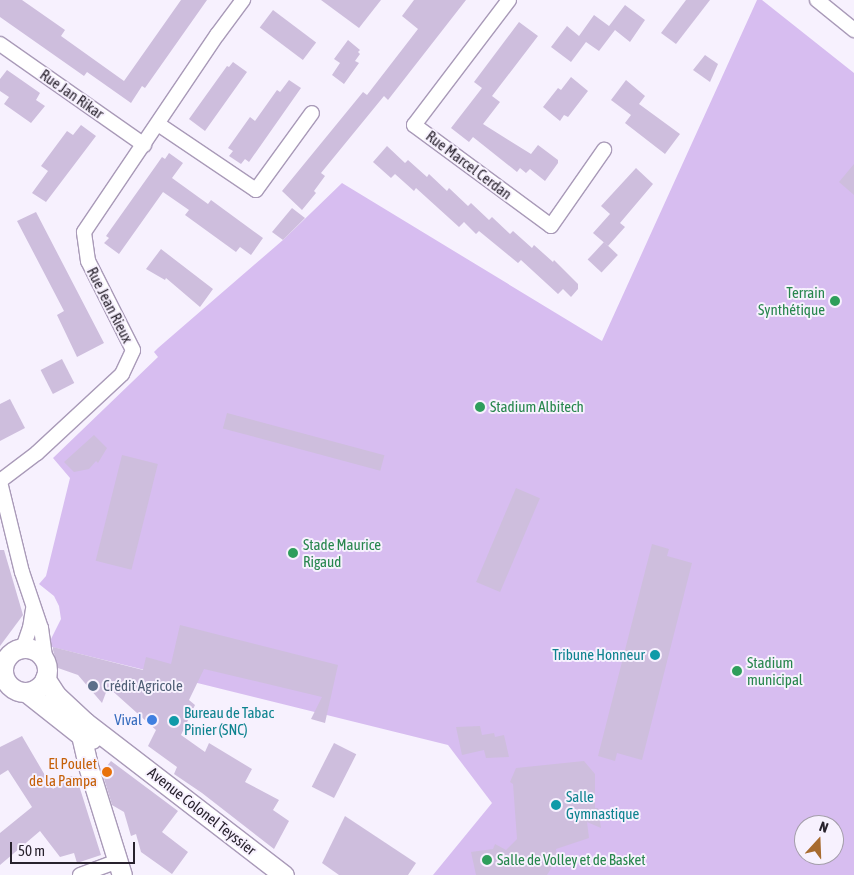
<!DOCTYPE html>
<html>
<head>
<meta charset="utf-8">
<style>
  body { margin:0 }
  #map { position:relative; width:854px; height:875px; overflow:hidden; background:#f7f1fe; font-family:"Asap Condensed",sans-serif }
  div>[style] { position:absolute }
  .green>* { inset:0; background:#d7bdf0 }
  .building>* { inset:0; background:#cebedd; transform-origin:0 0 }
  .roads { filter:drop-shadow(1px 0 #a99ab8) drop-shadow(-1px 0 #a99ab8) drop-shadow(0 1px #a99ab8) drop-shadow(0 -1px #a99ab8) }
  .street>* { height:14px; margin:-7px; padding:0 7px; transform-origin:7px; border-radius:7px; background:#fff }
  .secondary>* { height:19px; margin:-9.5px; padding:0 9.5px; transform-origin:9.5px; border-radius:9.5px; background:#fff }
  .secondary>.ring { margin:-9.5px; padding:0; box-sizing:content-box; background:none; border:19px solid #fff; border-radius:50% }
  .dots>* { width:14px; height:14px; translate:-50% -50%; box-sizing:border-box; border:2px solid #f7f1fe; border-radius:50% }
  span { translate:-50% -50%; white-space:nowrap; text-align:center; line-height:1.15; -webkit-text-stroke:4px #f7f1fe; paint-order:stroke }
  .street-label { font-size:15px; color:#28222d }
  .leisure-label { font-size:15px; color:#27864d }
  .right { translate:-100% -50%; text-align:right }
  .left { translate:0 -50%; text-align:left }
  .culture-label { font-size:15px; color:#0d838f }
  .service-label { font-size:15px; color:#4e5e75 }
  .shop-label { font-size:15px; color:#366cbe }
  .food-label { font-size:15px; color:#c56008 }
  .north { position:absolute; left:794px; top:815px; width:50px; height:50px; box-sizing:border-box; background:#f7f1fe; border:1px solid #a49eaa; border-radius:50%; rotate:20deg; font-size:14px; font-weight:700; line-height:20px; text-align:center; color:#28222d }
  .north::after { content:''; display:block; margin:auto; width:18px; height:22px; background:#a86b2f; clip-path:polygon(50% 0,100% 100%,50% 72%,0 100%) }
  .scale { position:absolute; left:10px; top:842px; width:125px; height:22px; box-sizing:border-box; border:2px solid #28222d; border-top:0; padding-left:6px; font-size:15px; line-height:18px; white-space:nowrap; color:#28222d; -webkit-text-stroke:4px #f7f1fe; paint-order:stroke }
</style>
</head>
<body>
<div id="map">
  <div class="green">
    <i style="clip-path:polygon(evenodd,757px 0,762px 0,854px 73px,854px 875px,433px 875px,492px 803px,448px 745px,52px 647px,50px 641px,61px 619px,59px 606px,54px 596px,39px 584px,46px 576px,70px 478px,53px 458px,158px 357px,154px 352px,158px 348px,283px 240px,342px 183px,602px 341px,757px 0,804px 825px,834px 825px,834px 855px,804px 855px,804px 825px)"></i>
  </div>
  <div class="building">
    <i style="clip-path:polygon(0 0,22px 0,65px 30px,61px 36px,124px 81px,181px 0,207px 0,145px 88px,142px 86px,131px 103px,87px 72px,84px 76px,0 17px)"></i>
    <i style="clip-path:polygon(321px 0,381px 0,359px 28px)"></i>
    <i style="clip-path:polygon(414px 0,466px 0,388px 100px,384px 96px,321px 173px,325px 176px,314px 191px,316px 193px,302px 210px,282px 191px,363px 92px,367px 95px,418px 29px,402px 16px)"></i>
    <i style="clip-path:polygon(686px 0,710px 0,676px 44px,661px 33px)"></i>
    <i style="clip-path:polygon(625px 5px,645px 20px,630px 42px,615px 30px,599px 51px,586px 42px,571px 62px,551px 47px,567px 26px,579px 36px,594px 15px,609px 26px)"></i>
    <i style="left:273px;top:10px;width:54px;height:22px;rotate:37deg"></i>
    <i style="clip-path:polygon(519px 22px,538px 36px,492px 96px,500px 102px,483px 124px,531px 154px,538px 145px,558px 160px,558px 163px,545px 181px,530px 169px,526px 173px,520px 168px,517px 172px,473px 137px,469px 142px,451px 128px,482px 88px,474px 82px)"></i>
    <i style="clip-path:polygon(348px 40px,360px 50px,358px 52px,360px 54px,355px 61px,359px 63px,344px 84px,332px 75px,340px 63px,334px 59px)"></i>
    <i style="clip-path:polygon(705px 55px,718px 64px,710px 82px,693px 70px)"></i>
    <i style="clip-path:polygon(233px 62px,247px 72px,205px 131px,189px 119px,227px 66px,229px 67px)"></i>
    <i style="clip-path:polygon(7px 70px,40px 93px,36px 100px,45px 106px,31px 123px,4px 104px,9px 97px,0 91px,0 79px)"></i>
    <i style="clip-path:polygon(571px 77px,588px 91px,568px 117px,564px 115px,560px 121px,543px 107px,558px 88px,561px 90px)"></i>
    <i style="clip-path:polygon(289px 80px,301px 88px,249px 162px,245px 159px,241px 164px,229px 156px,233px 151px,228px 148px,250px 117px,255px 121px,277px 90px,280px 92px)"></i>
    <i style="clip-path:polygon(626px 80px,645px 96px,639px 104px,680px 134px,665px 154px,625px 123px,631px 115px,611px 100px)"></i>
    <i style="clip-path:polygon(81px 125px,96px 136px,46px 202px,32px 193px,48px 171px,41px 166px,67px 131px,73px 135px)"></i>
    <i style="clip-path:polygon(387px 146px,405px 163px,408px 160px,427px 177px,429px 174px,447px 191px,449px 188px,468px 206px,471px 203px,489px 220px,492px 217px,510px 234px,513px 231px,532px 248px,534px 245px,553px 262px,554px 260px,578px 284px,578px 289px,571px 297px,563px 289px,558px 294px,521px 260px,518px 263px,479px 231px,476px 234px,464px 222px,459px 227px,416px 188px,414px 191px,395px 174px,391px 178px,373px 162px)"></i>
    <i style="clip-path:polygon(169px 153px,183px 163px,172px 178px,208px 204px,211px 200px,263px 238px,251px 255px,240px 247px,236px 252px,185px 215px,189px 210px,163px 192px,119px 254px,104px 243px,109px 238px,106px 236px,155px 167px,162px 157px,165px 159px)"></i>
    <i style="clip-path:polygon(854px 164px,854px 195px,839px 182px)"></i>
    <i style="clip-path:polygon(636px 168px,653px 184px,620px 223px,625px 227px,608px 246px,593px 233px,610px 214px,601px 206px)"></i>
    <i style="clip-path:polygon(292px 208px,305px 218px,283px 240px,272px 232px)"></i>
    <i style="clip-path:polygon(36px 212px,104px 343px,77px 357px,57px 315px,64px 311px,17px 221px)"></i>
    <i style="left:604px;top:242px;width:19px;height:24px;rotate:43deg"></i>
    <i style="clip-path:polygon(161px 249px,213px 289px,200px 307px,166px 278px,165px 280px,146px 269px)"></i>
    <i style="left:62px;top:359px;width:27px;height:24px;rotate:63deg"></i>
    <i style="clip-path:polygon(10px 399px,25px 428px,0 441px,0 404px)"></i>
    <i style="left:227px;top:413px;width:163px;height:16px;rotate:15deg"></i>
    <i style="clip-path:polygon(94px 435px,107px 448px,98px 463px,96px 461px,89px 469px,74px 472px,64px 462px)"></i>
    <i style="left:122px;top:455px;width:37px;height:109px;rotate:14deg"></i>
    <i style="left:516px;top:488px;width:26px;height:102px;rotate:23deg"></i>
    <i style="clip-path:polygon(652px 544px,669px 549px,667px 556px,692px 563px,642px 760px,617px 753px,615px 761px,598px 756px)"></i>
    <i style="clip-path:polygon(0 550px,4px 550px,23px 615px,0 646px)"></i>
    <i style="clip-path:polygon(180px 625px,338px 665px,325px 723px,311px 719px,322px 697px,204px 669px,189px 700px,195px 705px,181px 735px,205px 752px,209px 743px,252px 769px,245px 782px,279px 800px,273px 810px,289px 821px,274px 849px,202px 793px,174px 774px,177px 767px,148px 746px,156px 730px,108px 687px,102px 703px,78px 675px,58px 668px,53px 650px,53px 647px,143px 670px,146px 657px,171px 664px)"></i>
    <i style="clip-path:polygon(480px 726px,482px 735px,494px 733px,495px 737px,504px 735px,509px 757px,486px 758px,484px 750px,462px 755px,456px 727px)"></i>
    <i style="clip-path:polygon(22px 736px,53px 789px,69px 776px,76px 776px,101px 855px,77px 863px,74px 853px,60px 857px,40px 831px,0 865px,0 833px,32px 807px,8px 770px,0 775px,0 747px)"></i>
    <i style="left:334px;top:743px;width:25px;height:49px;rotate:27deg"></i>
    <i style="clip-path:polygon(111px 761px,178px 811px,162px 832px,188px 852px,172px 874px,141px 852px,136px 834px,131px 836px,124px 812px,112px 805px,102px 772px)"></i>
    <i style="clip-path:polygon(584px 761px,595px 774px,595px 808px,598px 808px,601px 828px,587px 822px,589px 838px,556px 849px,557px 859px,547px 875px,476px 875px,471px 852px,493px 849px,495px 844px,506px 850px,517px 839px,513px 784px,510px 782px,516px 768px)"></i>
    <i style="clip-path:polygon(345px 816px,416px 863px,408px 875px,339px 875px,322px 863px)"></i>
  </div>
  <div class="roads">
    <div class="street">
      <i style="left:509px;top:0;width:157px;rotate:127.2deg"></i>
      <i style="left:414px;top:125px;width:170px;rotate:36.4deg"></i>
      <i style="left:551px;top:226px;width:93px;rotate:-55.1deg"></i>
      <i style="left:817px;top:0;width:48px;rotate:39deg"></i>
      <i style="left:0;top:44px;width:176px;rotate:35deg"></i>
      <i style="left:158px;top:124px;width:118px;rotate:34deg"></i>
      <i style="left:256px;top:190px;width:95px;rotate:-54deg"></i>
      <i style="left:0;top:481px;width:46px;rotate:-37.1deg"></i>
      <i style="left:37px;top:453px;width:116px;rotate:-42.9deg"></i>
      <i style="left:122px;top:374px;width:26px;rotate:-65deg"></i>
      <i style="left:133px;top:350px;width:100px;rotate:-116.8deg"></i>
      <i style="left:88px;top:261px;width:29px;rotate:-98deg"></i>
      <i style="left:84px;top:232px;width:238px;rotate:-56deg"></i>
      <i style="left:217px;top:35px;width:44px;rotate:-53.4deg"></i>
      <i style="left:0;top:482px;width:93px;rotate:76.3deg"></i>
      <i style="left:22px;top:572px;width:59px;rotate:71.3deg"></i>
      <i style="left:41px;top:628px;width:34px;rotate:82deg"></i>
      <i style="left:23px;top:648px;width:21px;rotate:-71deg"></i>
      <i style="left:30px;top:628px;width:19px;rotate:-81deg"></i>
      <i style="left:80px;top:875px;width:40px;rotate:-20.2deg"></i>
    </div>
    <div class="secondary">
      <i class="ring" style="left:3px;top:648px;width:25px;height:25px"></i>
      <i style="left:45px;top:678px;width:20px;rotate:57deg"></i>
      <i style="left:56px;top:695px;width:40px;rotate:43deg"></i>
      <i style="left:85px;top:722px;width:251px;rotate:37.6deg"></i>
      <i style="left:26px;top:692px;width:73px;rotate:38.3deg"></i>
      <i style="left:83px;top:737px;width:9px;rotate:13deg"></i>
      <i style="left:81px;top:735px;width:32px;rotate:77deg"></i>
      <i style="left:88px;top:766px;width:114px;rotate:72.7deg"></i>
    </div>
  </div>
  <div class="dots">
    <i style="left:835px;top:301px;background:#2e9e5b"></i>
    <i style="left:480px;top:407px;background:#2e9e5b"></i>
    <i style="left:293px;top:553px;background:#2e9e5b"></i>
    <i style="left:655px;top:655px;background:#0f9aa8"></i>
    <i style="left:737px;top:671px;background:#2e9e5b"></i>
    <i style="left:93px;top:686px;background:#5c6f8a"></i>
    <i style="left:152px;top:720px;background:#3f7fe0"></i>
    <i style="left:174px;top:721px;background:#0f9aa8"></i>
    <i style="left:107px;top:772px;background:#e8710a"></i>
    <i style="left:556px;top:805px;background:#0f9aa8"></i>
    <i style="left:487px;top:860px;background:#2e9e5b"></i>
  </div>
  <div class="street-label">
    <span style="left:72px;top:94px;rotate:35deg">Rue Jan Rikar</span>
    <span style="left:469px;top:165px;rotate:37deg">Rue Marcel Cerdan</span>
    <span style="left:110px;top:305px;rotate:63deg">Rue Jean Rieux</span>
    <span style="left:202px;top:811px;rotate:38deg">Avenue Colonel Teyssier</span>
  </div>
  <div class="leisure-label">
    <span class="right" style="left:825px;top:301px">Terrain<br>Synthétique</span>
    <span class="left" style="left:490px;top:407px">Stadium Albitech</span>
    <span class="left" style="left:303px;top:553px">Stade Maurice<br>Rigaud</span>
    <span class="left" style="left:747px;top:671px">Stadium<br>municipal</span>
    <span class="left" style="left:497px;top:860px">Salle de Volley et de Basket</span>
  </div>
  <div class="culture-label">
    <span class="right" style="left:645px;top:655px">Tribune Honneur</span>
    <span class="left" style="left:184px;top:721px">Bureau de Tabac<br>Pinier (SNC)</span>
    <span class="left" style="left:566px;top:805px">Salle<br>Gymnastique</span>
  </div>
  <div class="service-label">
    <span class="left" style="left:103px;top:686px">Crédit Agricole</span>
  </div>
  <div class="shop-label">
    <span class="right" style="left:142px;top:720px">Vival</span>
  </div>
  <div class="food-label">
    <span class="right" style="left:97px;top:772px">El Poulet<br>de la Pampa</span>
  </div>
  <div class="north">N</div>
  <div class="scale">50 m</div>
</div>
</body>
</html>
